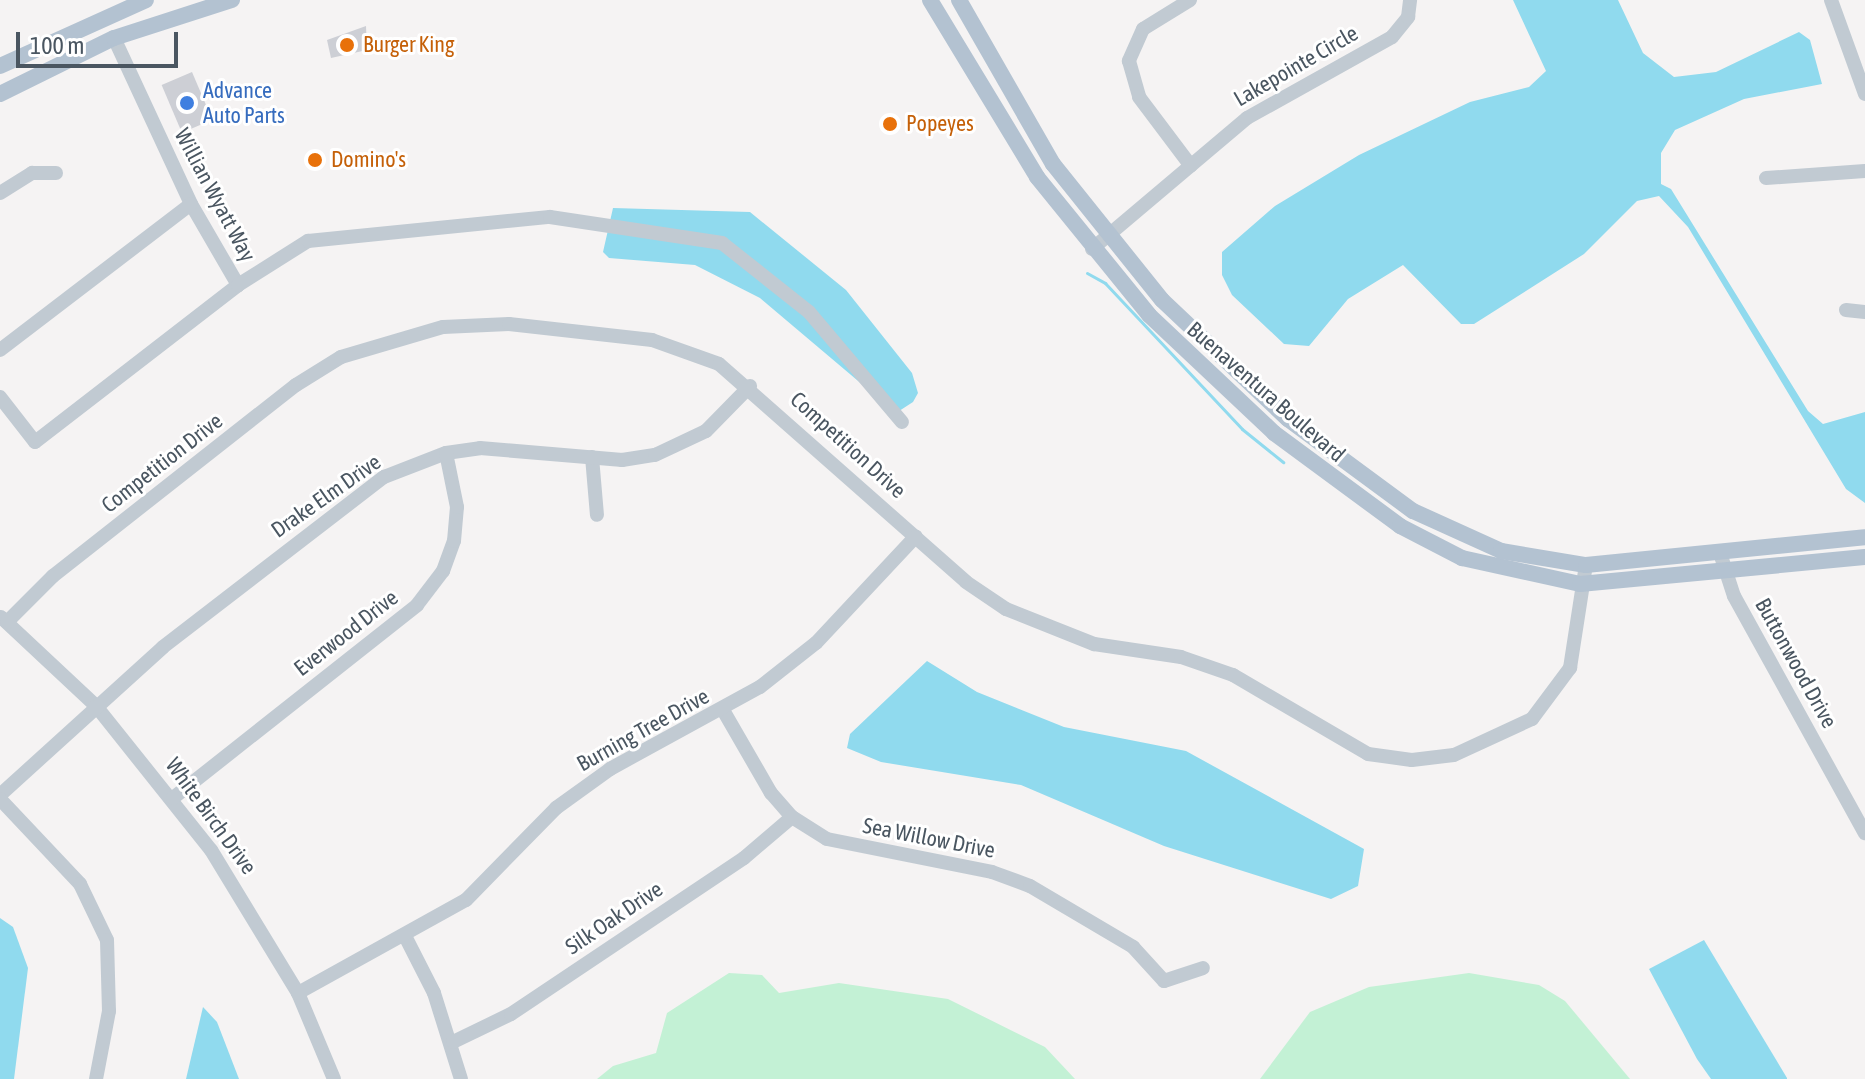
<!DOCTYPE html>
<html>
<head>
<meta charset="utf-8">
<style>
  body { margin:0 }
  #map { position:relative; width:1865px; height:1079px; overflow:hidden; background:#f5f3f3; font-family:"Asap Condensed",sans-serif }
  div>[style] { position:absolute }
  .green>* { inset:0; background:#c3f1d5 }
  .water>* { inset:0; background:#90daee }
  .stream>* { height:3px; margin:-1.5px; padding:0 1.5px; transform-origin:1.5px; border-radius:1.5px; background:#90daee }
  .building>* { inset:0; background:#cdcfd5; transform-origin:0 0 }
  .minor>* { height:14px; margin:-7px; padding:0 7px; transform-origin:7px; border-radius:7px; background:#c1cad2 }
  .major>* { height:16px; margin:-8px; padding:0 8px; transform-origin:8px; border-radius:8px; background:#b3c2d1 }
  .dots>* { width:22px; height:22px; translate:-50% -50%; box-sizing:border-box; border:4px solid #fff; border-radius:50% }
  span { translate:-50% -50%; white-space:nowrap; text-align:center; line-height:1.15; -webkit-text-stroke:6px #fff; paint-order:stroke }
  .food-label { font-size:22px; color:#c56008 }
  .left { translate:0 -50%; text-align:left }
  .street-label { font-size:22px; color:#4a5661 }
  .shop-label { font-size:22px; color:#366cbe }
  .scale { position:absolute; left:16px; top:32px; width:162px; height:36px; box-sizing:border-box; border:4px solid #4a5661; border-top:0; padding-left:10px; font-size:24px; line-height:28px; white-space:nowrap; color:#4a5661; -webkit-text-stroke:6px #fff; paint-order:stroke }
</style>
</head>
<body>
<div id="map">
  <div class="green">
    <i style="clip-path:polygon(729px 973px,762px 975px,779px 993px,839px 983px,948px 999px,1045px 1047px,1075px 1079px,597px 1079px,613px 1066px,656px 1053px,667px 1013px)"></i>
    <i style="clip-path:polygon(1469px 973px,1539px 985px,1565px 1001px,1630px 1079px,1260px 1079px,1310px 1012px,1369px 987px)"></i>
  </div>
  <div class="water">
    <i style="clip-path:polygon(1513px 0,1618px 0,1643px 53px,1674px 77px,1716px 72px,1799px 32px,1810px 40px,1822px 84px,1744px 99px,1675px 130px,1661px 153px,1661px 184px,1671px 189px,1808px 411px,1823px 424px,1865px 412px,1865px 503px,1846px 489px,1688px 227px,1659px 196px,1637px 201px,1584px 254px,1474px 324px,1461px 324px,1403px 265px,1348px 299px,1309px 346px,1284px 344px,1232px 295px,1222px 275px,1222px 252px,1275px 206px,1359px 155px,1470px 102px,1529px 87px,1546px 71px)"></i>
    <i style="clip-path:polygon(613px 208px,750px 212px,846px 290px,912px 373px,918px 393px,913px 402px,896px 413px,760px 298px,695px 265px,609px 258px,603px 252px)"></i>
    <i style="clip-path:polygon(927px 661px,977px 692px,1064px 727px,1186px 751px,1364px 849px,1358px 886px,1331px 899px,1164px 846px,1021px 785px,881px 762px,847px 748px,850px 734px)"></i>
    <i style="clip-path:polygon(0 918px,13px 927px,28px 968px,14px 1079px,0 1079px)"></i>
    <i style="clip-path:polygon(1704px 940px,1787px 1078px,1787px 1079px,1711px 1079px,1697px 1059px,1649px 969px)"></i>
    <i style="clip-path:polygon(203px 1007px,217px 1022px,239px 1079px,186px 1079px)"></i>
  </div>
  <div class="stream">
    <i style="left:1087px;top:273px;width:21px;rotate:29deg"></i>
    <i style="left:1105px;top:283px;width:200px;rotate:46.8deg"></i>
    <i style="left:1242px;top:429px;width:53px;rotate:38.8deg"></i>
  </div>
  <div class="building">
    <i style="clip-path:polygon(366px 26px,367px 50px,331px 58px,327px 40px)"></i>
    <i style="left:192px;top:72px;width:52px;height:33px;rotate:67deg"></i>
  </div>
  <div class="minor">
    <i style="left:1190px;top:0;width:55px;rotate:148.3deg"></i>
    <i style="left:1143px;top:29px;width:35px;rotate:114deg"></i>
    <i style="left:1129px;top:61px;width:37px;rotate:74deg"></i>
    <i style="left:1139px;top:97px;width:86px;rotate:53deg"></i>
    <i style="left:1831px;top:0;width:100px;rotate:70.1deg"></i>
    <i style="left:114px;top:38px;width:183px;rotate:65.1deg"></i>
    <i style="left:191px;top:204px;width:94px;rotate:59.9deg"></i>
    <i style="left:1766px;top:178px;width:99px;rotate:-4deg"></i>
    <i style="left:0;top:193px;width:38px;rotate:-32deg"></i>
    <i style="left:32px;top:173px;width:24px"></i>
    <i style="left:1092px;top:249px;width:203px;rotate:-40.2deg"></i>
    <i style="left:1247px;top:118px;width:166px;rotate:-29.2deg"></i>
    <i style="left:1392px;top:37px;width:26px;rotate:-51deg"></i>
    <i style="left:1408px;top:17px;width:17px;rotate:-83deg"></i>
    <i style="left:1846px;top:310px;width:19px;rotate:6deg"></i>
    <i style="left:0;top:350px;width:240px;rotate:-37.4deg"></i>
    <i style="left:0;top:397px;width:57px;rotate:52.1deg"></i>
    <i style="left:35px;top:442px;width:257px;rotate:-37.7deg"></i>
    <i style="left:238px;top:285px;width:83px;rotate:-32.2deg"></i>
    <i style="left:308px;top:241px;width:243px;rotate:-5.7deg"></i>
    <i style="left:550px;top:217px;width:174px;rotate:8.6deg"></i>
    <i style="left:722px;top:243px;width:111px;rotate:38.4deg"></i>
    <i style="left:809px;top:312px;width:144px;rotate:49.8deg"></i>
    <i style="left:592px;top:457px;width:58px;rotate:85.1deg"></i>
    <i style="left:1720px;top:553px;width:45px;rotate:72deg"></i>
    <i style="left:1734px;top:596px;width:271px;rotate:61.1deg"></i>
    <i style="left:1px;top:617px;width:130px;rotate:43.1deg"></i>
    <i style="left:96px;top:706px;width:184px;rotate:51.4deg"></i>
    <i style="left:211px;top:850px;width:167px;rotate:58.7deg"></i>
    <i style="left:298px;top:993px;width:93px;rotate:67.3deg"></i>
    <i style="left:7px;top:622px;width:65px;rotate:-45deg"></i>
    <i style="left:53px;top:576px;width:309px;rotate:-38.2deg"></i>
    <i style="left:296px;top:385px;width:53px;rotate:-31.9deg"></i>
    <i style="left:341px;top:357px;width:106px;rotate:-16.4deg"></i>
    <i style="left:443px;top:327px;width:66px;rotate:-2.6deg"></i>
    <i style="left:509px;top:324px;width:144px;rotate:6.4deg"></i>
    <i style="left:652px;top:340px;width:71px;rotate:19.7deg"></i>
    <i style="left:719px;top:364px;width:329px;rotate:41.4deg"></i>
    <i style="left:966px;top:582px;width:48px;rotate:34deg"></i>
    <i style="left:1006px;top:609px;width:95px;rotate:21.7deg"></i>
    <i style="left:1094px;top:644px;width:88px;rotate:8.5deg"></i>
    <i style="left:1181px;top:657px;width:55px;rotate:19.1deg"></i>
    <i style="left:1233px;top:675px;width:156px;rotate:30.3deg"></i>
    <i style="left:1368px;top:754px;width:44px;rotate:7.8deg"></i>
    <i style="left:1412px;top:760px;width:42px;rotate:-6.8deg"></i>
    <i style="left:1454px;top:755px;width:86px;rotate:-24.8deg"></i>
    <i style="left:1532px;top:719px;width:64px;rotate:-53.3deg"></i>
    <i style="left:1570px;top:668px;width:104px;rotate:-81.2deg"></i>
    <i style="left:723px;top:710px;width:96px;rotate:60deg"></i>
    <i style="left:771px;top:793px;width:32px;rotate:49deg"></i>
    <i style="left:792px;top:817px;width:41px;rotate:32.2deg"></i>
    <i style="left:827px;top:839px;width:168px;rotate:11.3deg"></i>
    <i style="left:992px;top:872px;width:40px;rotate:20.2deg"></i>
    <i style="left:1030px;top:886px;width:120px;rotate:30.6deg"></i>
    <i style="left:1133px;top:947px;width:46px;rotate:47.6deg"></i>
    <i style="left:1164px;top:981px;width:41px;rotate:-18.4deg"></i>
    <i style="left:0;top:795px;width:220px;rotate:-42.2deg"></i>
    <i style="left:163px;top:647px;width:279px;rotate:-37.6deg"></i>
    <i style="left:384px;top:477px;width:66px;rotate:-21.2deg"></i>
    <i style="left:446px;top:453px;width:34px;rotate:-8deg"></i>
    <i style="left:480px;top:448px;width:143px;rotate:4.8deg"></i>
    <i style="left:622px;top:460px;width:33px;rotate:-9deg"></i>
    <i style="left:655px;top:455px;width:56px;rotate:-25.2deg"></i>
    <i style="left:706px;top:431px;width:63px;rotate:-45.6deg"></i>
    <i style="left:173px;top:798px;width:311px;rotate:-38.3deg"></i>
    <i style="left:417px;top:605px;width:43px;rotate:-52.6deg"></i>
    <i style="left:443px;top:571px;width:32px;rotate:-70deg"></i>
    <i style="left:454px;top:541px;width:34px;rotate:-85deg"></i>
    <i style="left:457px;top:507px;width:55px;rotate:-101.5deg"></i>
    <i style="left:0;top:799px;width:117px;rotate:46.7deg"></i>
    <i style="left:80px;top:884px;width:62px;rotate:64.3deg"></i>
    <i style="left:107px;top:940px;width:71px;rotate:88.4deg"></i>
    <i style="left:109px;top:1011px;width:69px;rotate:100.8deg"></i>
    <i style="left:405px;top:936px;width:64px;rotate:63deg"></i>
    <i style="left:434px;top:993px;width:90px;rotate:72.6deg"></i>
    <i style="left:298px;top:993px;width:192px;rotate:-29deg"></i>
    <i style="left:466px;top:900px;width:129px;rotate:-45.6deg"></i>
    <i style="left:556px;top:808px;width:67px;rotate:-35.8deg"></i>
    <i style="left:610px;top:769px;width:171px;rotate:-28.7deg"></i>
    <i style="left:760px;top:687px;width:71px;rotate:-38.2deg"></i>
    <i style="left:816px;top:643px;width:146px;rotate:-46.9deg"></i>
    <i style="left:453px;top:1042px;width:64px;rotate:-25.8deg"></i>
    <i style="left:511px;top:1014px;width:280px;rotate:-33.8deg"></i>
    <i style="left:744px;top:858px;width:63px;rotate:-40.5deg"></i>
  </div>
  <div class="major">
    <i style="left:930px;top:0;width:207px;rotate:58.8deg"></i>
    <i style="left:1037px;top:177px;width:178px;rotate:50.9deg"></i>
    <i style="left:1149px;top:315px;width:172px;rotate:43.3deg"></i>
    <i style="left:1274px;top:433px;width:157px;rotate:36.4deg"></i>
    <i style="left:1400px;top:526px;width:70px;rotate:27.3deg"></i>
    <i style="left:1462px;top:558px;width:121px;rotate:12.4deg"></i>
    <i style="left:1580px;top:584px;width:286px;rotate:-5.4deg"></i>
    <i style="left:959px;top:0;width:189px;rotate:60.2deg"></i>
    <i style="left:1053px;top:164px;width:174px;rotate:51.3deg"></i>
    <i style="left:1162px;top:300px;width:173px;rotate:43.4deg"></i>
    <i style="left:1288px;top:419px;width:155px;rotate:36.4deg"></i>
    <i style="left:1413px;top:511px;width:97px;rotate:24.4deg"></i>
    <i style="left:1501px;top:551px;width:86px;rotate:9.4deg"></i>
    <i style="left:1586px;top:565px;width:280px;rotate:-5.7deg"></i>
    <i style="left:0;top:66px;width:160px;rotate:-24.3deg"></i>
    <i style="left:0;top:94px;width:127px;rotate:-26.2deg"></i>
    <i style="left:114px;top:38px;width:124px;rotate:-17.9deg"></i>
  </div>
  <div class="dots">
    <i style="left:347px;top:45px;background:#e8710a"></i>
    <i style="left:187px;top:103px;background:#3f7fe0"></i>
    <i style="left:890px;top:124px;background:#e8710a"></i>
    <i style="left:315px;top:160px;background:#e8710a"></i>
  </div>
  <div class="food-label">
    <span class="left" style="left:363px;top:45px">Burger King</span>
    <span class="left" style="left:906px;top:124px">Popeyes</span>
    <span class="left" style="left:331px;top:160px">Domino's</span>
  </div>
  <div class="street-label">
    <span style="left:1296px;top:66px;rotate:-30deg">Lakepointe Circle</span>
    <span style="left:215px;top:195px;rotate:62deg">Willian Wyatt Way</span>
    <span style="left:1266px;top:392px;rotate:41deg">Buenaventura Boulevard</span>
    <span style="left:848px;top:445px;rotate:42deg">Competition Drive</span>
    <span style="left:162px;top:463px;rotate:-38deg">Competition Drive</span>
    <span style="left:326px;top:496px;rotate:-35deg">Drake Elm Drive</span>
    <span style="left:346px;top:633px;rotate:-38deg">Everwood Drive</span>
    <span style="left:1796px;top:663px;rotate:61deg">Buttonwood Drive</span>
    <span style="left:643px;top:730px;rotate:-29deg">Burning Tree Drive</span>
    <span style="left:211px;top:816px;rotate:54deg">White Birch Drive</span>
    <span style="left:929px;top:838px;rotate:11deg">Sea Willow Drive</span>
    <span style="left:614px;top:918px;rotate:-34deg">Silk Oak Drive</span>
  </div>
  <div class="shop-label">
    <span class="left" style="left:203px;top:103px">Advance<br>Auto Parts</span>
  </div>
  <div class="scale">100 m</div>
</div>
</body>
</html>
